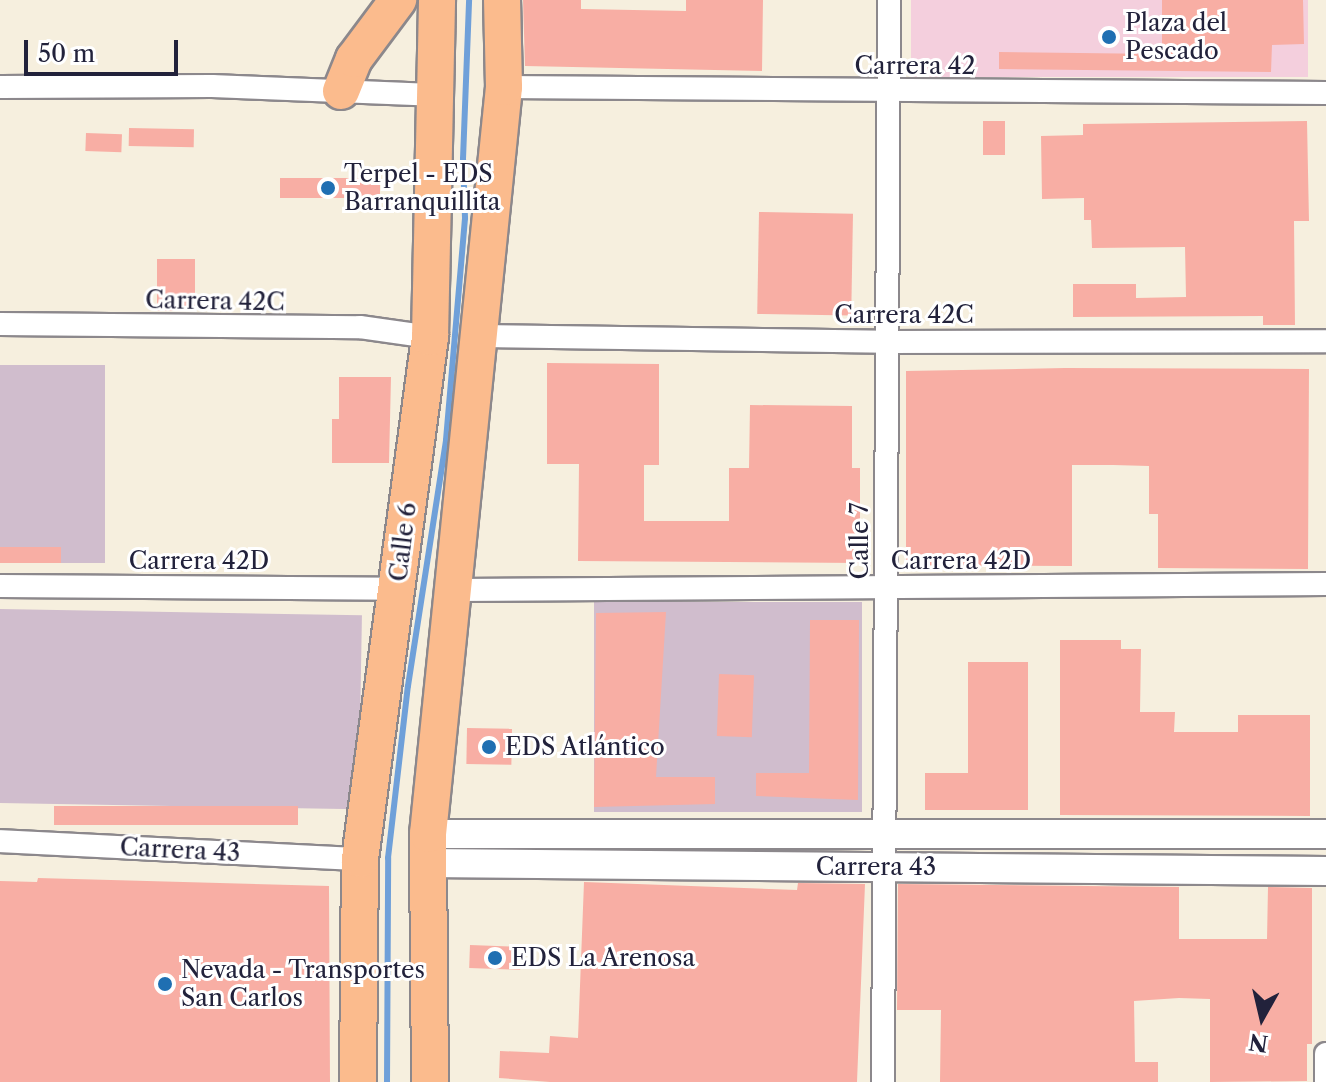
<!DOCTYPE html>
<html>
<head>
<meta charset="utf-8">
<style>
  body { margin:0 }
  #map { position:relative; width:1326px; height:1082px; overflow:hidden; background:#f6efde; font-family:"Libre Caslon Text",serif }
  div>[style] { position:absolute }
  .built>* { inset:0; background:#f4cfdd; transform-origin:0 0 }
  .industrial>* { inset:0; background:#d0bdcd; transform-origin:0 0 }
  .stream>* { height:6px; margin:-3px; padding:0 3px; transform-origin:3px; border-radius:3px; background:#6fa0d9 }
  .building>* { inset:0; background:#f8aea4; transform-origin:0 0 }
  .roads { filter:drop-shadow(2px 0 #8c888c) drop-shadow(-2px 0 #8c888c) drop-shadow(0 2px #8c888c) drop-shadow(0 -2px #8c888c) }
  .minor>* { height:22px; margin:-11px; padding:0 11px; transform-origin:11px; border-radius:11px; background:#fff }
  .tertiary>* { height:28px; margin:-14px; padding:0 14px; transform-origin:14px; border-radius:14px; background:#fff }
  .primary>* { height:36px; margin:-18px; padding:0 18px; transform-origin:18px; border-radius:18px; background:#fbbb8d }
  .dots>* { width:22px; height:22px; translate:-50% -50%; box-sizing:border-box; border:4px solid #fff; border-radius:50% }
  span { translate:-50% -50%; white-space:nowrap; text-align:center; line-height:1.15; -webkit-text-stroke:6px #fff; paint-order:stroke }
  .poi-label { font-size:24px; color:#22223b }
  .left { translate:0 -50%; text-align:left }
  .street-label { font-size:24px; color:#22223b }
  .north { position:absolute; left:1222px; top:978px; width:80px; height:80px; -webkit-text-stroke:6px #fff; paint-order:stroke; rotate:188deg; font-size:22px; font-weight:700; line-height:32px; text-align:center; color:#22223b }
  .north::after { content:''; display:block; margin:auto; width:28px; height:36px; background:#22223b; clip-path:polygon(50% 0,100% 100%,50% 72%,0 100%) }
  .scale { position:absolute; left:24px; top:40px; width:154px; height:36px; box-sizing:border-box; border:4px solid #22223b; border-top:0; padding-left:10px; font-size:24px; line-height:28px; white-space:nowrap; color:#22223b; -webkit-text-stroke:6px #fff; paint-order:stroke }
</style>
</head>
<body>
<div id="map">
  <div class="built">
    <i style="left:911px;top:0;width:397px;height:77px"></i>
  </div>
  <div class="industrial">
    <i style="left:0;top:365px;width:105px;height:198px"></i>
    <i style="left:862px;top:602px;width:210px;height:268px;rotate:90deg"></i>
    <i style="left:0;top:609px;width:362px;height:194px;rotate:1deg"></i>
  </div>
  <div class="stream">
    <i style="left:387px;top:1082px;width:224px;rotate:-89.7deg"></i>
    <i style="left:388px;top:858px;width:173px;rotate:-83.4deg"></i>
    <i style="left:408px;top:686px;width:249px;rotate:-81.2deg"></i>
    <i style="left:446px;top:440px;width:223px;rotate:-85.1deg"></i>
    <i style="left:465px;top:218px;width:59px;rotate:-91.9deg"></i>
    <i style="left:463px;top:159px;width:159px;rotate:-87.8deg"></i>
  </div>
  <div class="building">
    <i style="clip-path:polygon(523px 0,581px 0,581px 9px,686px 11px,686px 0,763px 0,762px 71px,525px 66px)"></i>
    <i style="clip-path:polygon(1162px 0,1303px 0,1304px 44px,1272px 45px,1271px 72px,999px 69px,999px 52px,1162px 54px)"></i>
    <i style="left:983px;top:121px;width:22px;height:34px"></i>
    <i style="clip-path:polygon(1307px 121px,1309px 221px,1294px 221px,1295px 325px,1263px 325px,1263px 316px,1073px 317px,1073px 284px,1136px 284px,1136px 298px,1186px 297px,1185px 247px,1092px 248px,1091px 220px,1084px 220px,1084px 198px,1042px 199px,1041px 136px,1083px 135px,1083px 124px)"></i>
    <i style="left:129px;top:128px;width:65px;height:18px;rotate:1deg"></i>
    <i style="left:86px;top:133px;width:36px;height:18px;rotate:2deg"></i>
    <i style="left:280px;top:178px;width:100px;height:20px"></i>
    <i style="left:759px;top:212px;width:94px;height:102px;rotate:1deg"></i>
    <i style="left:157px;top:259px;width:38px;height:52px"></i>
    <i style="clip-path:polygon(547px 363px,659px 364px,659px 465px,644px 465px,644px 521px,729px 521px,729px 468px,749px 468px,750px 405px,852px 406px,852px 468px,860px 468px,860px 563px,578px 561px,579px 464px,547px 464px)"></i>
    <i style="clip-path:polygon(1065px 368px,1309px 369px,1308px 569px,1158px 568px,1158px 514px,1149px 514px,1149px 466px,1113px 465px,1072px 465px,1072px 566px,906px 565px,906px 371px)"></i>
    <i style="clip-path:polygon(339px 377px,391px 377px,389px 463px,332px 463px,332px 419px,339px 419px)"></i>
    <i style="left:0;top:547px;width:61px;height:16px"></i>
    <i style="clip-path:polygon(666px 612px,656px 777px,715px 777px,715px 804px,594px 807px,596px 613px)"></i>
    <i style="clip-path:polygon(810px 620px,859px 620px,858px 800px,756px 796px,756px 773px,809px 773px)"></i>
    <i style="clip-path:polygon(1060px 640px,1121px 640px,1121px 649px,1141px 649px,1140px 712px,1175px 712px,1174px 732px,1238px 732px,1238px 715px,1310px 715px,1310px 816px,1060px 815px)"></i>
    <i style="clip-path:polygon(968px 662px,1028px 662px,1028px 810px,925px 810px,925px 773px,968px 773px)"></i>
    <i style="left:719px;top:674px;width:35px;height:62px;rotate:2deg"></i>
    <i style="left:467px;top:728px;width:45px;height:36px;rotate:1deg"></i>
    <i style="left:54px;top:806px;width:244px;height:19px"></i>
    <i style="clip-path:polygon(38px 878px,329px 886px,330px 1082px,0 1082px,0 881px,37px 882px)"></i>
    <i style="clip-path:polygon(584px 882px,797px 890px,798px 883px,865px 884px,857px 1082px,550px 1082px,499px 1078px,500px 1051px,549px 1053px,550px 1036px,578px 1038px)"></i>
    <i style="clip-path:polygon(898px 884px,1179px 887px,1179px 939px,1267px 939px,1268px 887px,1312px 888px,1312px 1044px,1307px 1044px,1307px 1081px,1210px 1082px,1210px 999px,1179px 998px,1134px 1001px,1135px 1062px,1158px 1062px,1158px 1082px,940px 1082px,941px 1010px,897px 1010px)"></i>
    <i style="left:470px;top:945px;width:51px;height:23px;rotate:2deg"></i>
  </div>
  <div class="roads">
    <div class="minor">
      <i style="left:0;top:87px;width:212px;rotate:-0.3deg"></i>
      <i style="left:212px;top:86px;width:221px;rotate:2.3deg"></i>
      <i style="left:504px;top:87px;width:822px;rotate:0.42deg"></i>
      <i style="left:0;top:324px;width:360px;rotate:0.5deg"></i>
      <i style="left:360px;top:327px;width:71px;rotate:8.1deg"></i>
      <i style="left:481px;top:336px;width:405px;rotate:0.8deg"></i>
      <i style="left:886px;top:342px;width:440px;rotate:-0.1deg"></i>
      <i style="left:0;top:586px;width:397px;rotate:0.4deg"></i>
      <i style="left:453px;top:590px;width:873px;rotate:-0.39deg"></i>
      <i style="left:0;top:841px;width:360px;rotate:2.9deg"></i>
      <i style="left:883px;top:1082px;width:1082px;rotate:-89.68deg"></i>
      <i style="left:1326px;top:1082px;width:28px;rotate:-90deg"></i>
    </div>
    <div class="tertiary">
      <i style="left:428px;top:834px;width:898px"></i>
      <i style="left:427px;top:863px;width:899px;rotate:0.51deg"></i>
    </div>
    <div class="primary">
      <i style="left:341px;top:91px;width:35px;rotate:-68deg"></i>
      <i style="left:354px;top:59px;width:74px;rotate:-53.3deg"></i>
      <i style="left:358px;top:1082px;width:223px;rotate:-89.5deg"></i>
      <i style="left:360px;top:859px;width:527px;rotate:-82.36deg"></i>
      <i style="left:430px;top:337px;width:337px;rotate:-88.8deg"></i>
      <i style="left:430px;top:1082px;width:248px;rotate:-90.5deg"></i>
      <i style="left:428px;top:834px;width:751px;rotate:-84.19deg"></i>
      <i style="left:504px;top:87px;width:87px;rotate:-91.3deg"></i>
    </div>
  </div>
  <div class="dots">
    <i style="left:1109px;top:37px;background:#1f6fb2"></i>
    <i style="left:328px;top:188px;background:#1f6fb2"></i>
    <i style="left:489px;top:747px;background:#1f6fb2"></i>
    <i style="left:495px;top:958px;background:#1f6fb2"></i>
    <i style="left:165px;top:984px;background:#1f6fb2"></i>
  </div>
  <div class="poi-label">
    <span class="left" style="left:1125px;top:37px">Plaza del<br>Pescado</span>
    <span class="left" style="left:344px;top:188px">Terpel - EDS<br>Barranquillita</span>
    <span class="left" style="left:505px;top:747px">EDS Atlántico</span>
    <span class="left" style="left:511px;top:958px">EDS La Arenosa</span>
    <span class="left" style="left:181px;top:984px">Nevada - Transportes<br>San Carlos</span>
  </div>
  <div class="street-label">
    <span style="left:915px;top:66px">Carrera 42</span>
    <span style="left:215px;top:301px;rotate:1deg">Carrera 42C</span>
    <span style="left:904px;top:315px">Carrera 42C</span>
    <span style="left:860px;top:541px;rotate:-90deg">Calle 7</span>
    <span style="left:403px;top:542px;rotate:-83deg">Calle 6</span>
    <span style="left:199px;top:561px">Carrera 42D</span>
    <span style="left:961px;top:561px">Carrera 42D</span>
    <span style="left:180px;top:850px;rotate:3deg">Carrera 43</span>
    <span style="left:876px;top:867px">Carrera 43</span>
  </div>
  <div class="north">N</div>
  <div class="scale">50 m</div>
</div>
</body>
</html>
